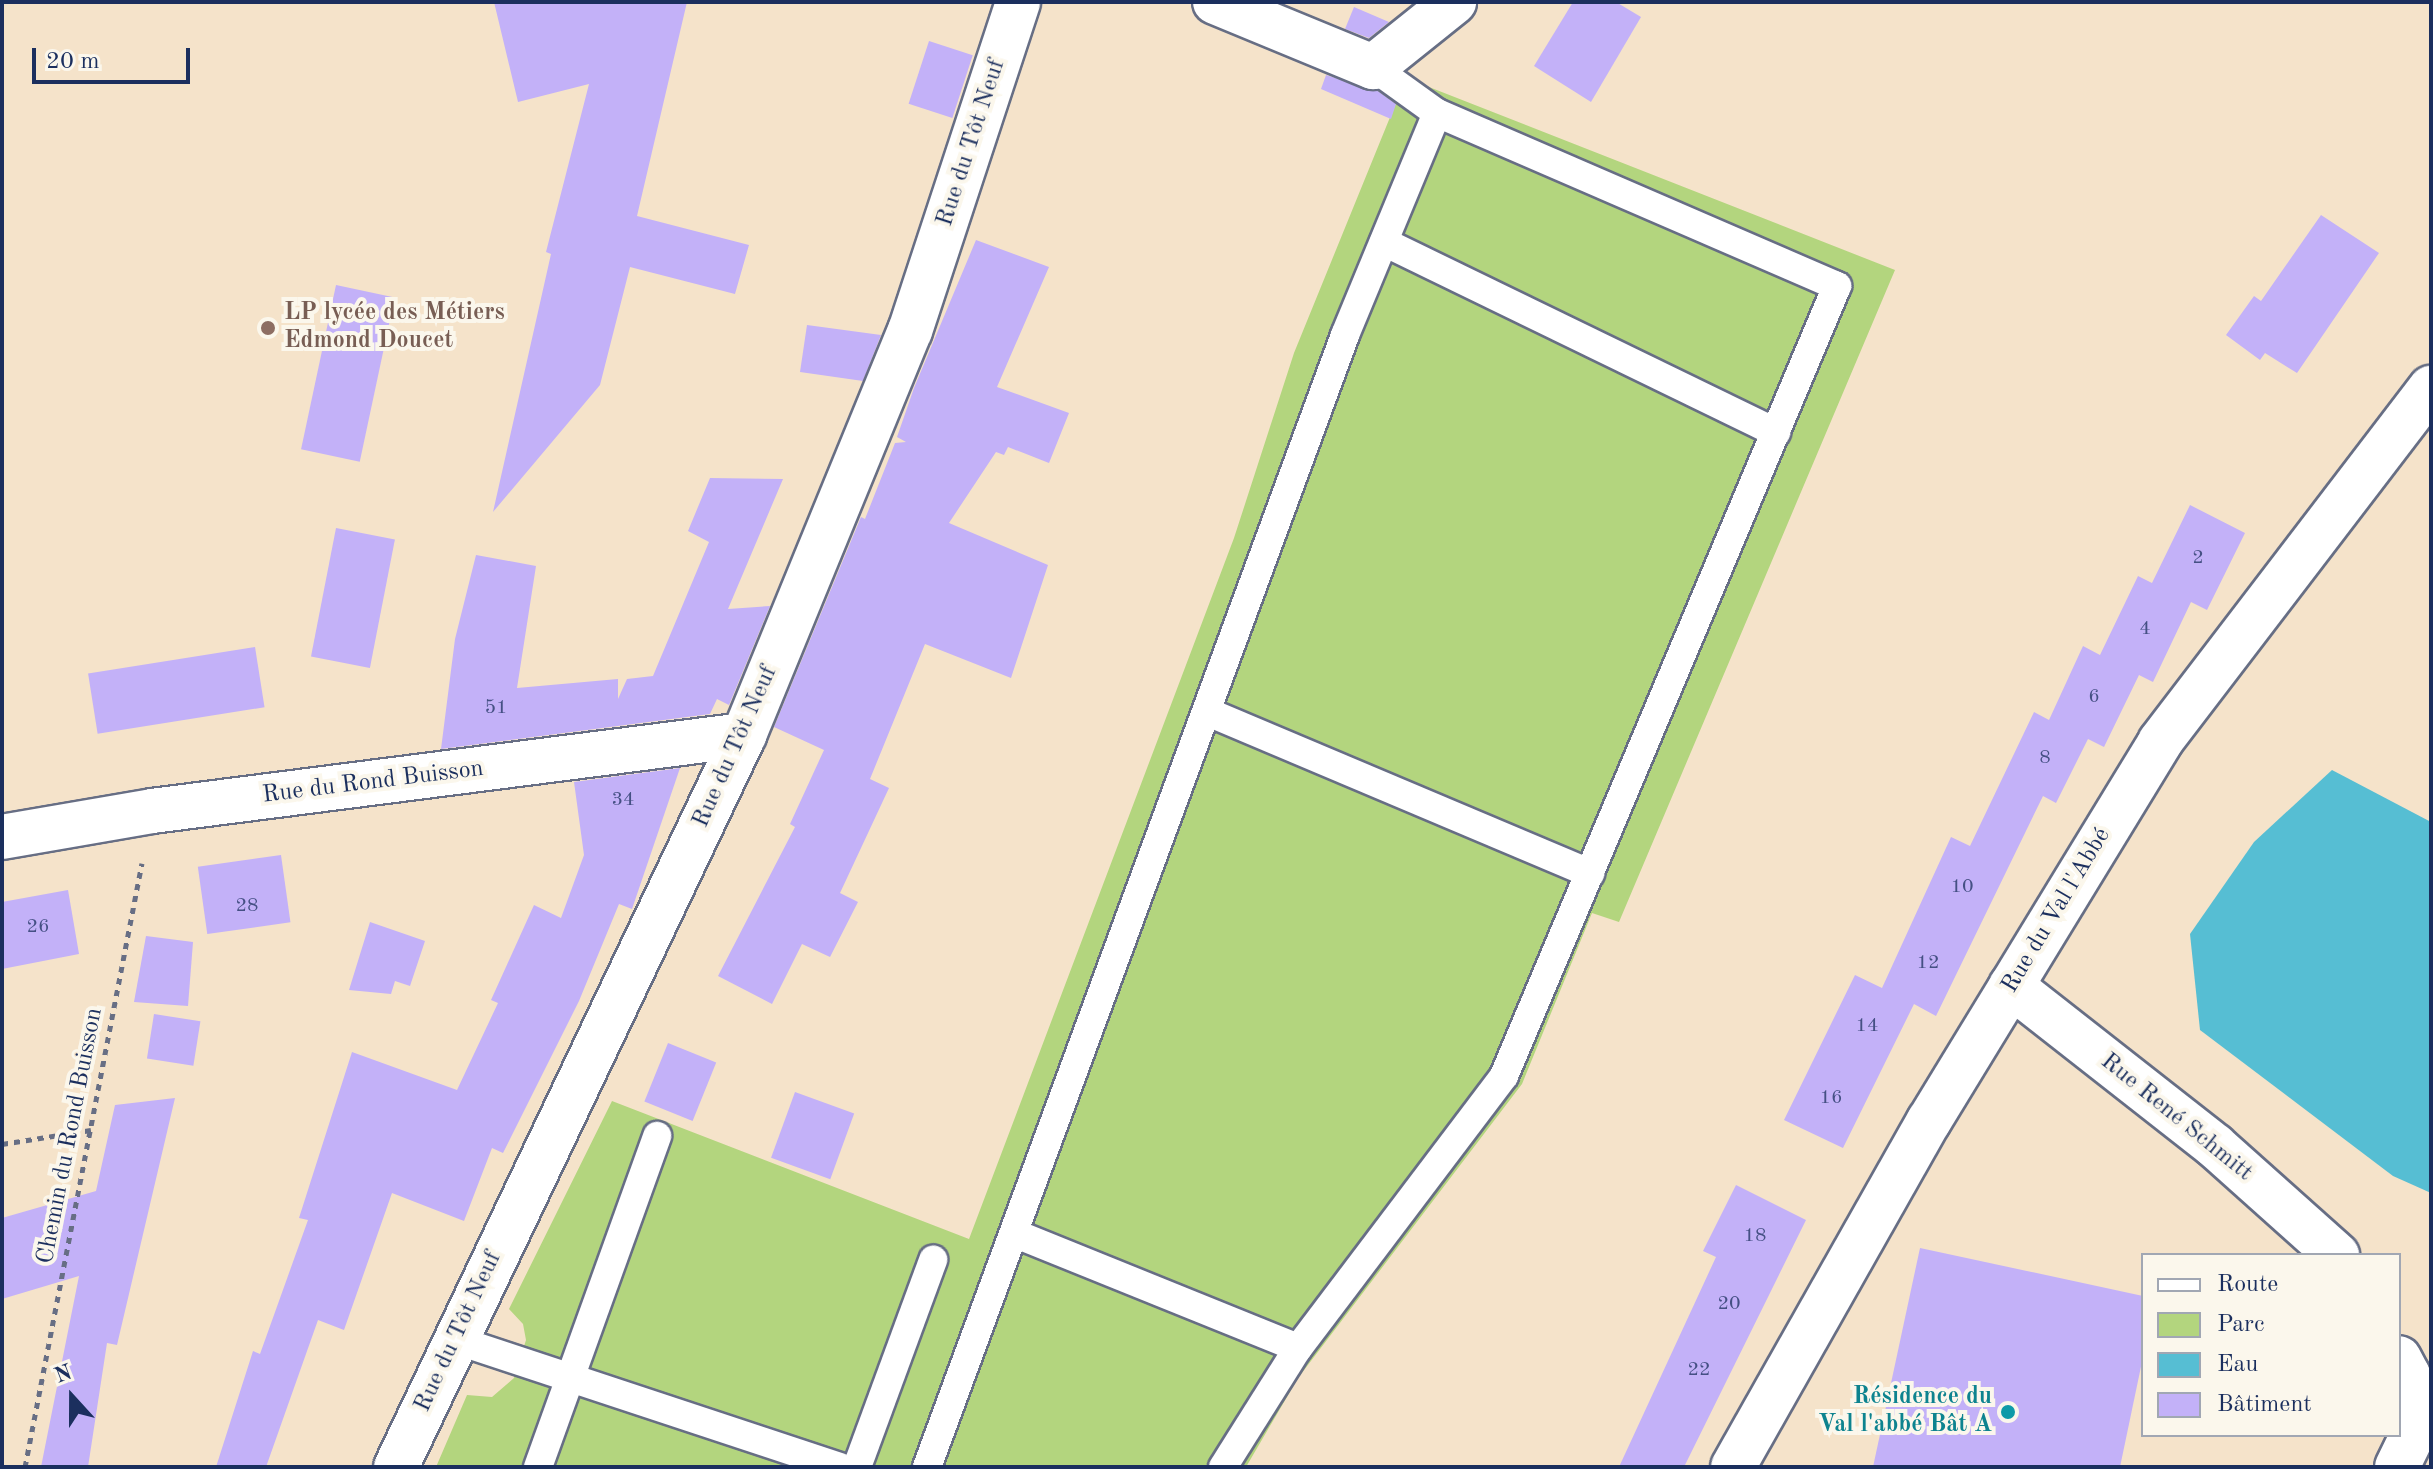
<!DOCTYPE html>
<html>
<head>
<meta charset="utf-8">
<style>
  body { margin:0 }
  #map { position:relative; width:2433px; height:1469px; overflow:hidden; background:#f5e3ca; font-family:"Old Standard TT",serif }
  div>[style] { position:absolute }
  .green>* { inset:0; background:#b3d57e }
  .water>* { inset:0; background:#56bed3 }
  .building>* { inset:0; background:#c3b1f8; transform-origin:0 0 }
  .path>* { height:5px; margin-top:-2.5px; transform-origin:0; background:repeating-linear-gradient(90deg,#676e84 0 6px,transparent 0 12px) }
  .roads { filter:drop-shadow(2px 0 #676e84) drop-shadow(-2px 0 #676e84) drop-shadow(0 2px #676e84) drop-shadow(0 -2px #676e84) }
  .service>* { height:28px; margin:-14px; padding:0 14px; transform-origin:14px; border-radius:14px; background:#fff }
  .minor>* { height:44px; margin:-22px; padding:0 22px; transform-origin:22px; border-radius:22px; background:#fff }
  .tertiary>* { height:44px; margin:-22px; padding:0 22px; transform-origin:22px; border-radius:22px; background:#fff }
  .dots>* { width:22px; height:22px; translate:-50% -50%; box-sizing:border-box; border:4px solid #fbf7ec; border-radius:50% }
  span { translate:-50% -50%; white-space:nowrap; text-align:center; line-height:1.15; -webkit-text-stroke:8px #fbf7ec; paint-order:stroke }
  .number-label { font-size:20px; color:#455084 }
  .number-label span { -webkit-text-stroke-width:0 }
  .street-label { font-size:24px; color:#1b2f5e }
  .education-label { font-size:24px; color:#785e54; font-weight:700 }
  .left { translate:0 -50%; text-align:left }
  .culture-label { font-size:24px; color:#0d838f; font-weight:700 }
  .right { translate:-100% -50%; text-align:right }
  .frame { position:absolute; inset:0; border:4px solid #1b2f5e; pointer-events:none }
  .legend { position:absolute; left:2141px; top:1253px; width:260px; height:184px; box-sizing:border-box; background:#fbf7ec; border:2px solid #a1a7b3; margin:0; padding:10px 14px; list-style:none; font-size:24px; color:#1b2f5e }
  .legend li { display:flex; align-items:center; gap:16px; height:40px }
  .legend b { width:40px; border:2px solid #a1a7b3 }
  .north { position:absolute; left:32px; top:1357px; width:80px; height:80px; -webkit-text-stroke:6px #fbf7ec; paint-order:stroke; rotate:339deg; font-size:22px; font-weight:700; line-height:32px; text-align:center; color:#1b2f5e }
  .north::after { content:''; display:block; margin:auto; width:28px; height:36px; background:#1b2f5e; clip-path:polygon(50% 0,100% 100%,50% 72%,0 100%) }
  .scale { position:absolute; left:32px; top:48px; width:158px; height:36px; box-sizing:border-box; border:4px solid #1b2f5e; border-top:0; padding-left:10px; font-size:24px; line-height:28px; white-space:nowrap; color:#1b2f5e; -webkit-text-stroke:6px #fbf7ec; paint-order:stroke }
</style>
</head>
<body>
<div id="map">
  <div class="green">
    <i style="clip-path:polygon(1406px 78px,1895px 270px,1619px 922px,1592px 913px,1522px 1084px,1298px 1378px,1246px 1467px,436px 1467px,467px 1395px,492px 1397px,514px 1378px,526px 1340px,523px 1324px,509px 1309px,612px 1101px,969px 1239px,1234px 538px,1294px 353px)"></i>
  </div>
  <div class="water">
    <i style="clip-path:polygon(2332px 770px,2431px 822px,2431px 1193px,2393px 1176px,2200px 1030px,2190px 934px,2254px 842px)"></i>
  </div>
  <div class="building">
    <i style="clip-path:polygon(494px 2px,687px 2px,637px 216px,749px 245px,735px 294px,630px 267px,600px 385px,493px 512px,551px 254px,546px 252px,589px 84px,518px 102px)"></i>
    <i style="clip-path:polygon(1573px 2px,1616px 2px,1641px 17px,1591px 102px,1534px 66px)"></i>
    <i style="clip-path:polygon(1354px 7px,1389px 22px,1369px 38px,1345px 29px)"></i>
    <i style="left:929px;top:41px;width:46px;height:66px;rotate:18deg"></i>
    <i style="clip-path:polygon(1326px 75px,1378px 91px,1396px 104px,1391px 119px,1321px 89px)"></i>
    <i style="clip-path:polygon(2321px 215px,2379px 253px,2297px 373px,2265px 353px,2260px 360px,2226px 335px,2254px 296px,2261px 301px)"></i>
    <i style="clip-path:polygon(976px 240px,1049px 267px,997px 387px,1069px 413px,1049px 463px,1008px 447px,1004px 455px,996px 452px,949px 523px,1048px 565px,1011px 678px,925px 644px,870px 779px,889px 788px,840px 893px,858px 902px,830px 957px,802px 944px,772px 1004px,718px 976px,795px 827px,790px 824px,824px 750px,774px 727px,861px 517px,865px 519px,895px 443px,906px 442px,897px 437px,914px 388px)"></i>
    <i style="left:336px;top:285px;width:60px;height:168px;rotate:12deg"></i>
    <i style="clip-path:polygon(807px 325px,881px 335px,863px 381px,800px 372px)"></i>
    <i style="clip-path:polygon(710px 478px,783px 479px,728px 609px,770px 606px,729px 705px,717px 699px,710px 714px,441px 749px,455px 639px,476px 555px,536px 566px,517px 688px,618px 679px,618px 699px,627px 679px,653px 676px,709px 542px,688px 531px)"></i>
    <i style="clip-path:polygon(2190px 505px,2245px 533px,2207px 610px,2191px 602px,2153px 682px,2139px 675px,2104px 747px,2088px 739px,2056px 803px,2043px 796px,1936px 1016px,1914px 1004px,1843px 1148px,1784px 1120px,1855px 975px,1882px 988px,1951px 837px,1970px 846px,2034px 712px,2049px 720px,2083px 646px,2100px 655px,2138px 576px,2152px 583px)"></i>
    <i style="left:336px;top:528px;width:60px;height:131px;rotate:11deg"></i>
    <i style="left:255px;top:647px;width:61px;height:169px;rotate:81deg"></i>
    <i style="clip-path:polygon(680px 768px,632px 909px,619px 904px,579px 1001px,503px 1153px,492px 1148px,464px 1221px,392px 1193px,344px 1330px,318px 1320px,266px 1467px,216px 1467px,253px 1351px,260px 1354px,308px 1220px,299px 1218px,352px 1052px,457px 1090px,498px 1003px,491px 1000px,534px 905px,561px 918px,584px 855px,574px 782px)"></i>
    <i style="left:281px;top:855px;width:68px;height:84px;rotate:82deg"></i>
    <i style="clip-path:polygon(68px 890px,79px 954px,2px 969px,2px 902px)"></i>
    <i style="clip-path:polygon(370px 922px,425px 941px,410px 986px,395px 981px,391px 994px,349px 990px)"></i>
    <i style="clip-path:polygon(146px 936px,193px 942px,188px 1006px,134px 1002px)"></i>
    <i style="left:154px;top:1014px;width:47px;height:45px;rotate:9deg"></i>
    <i style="left:668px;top:1043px;width:52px;height:63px;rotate:22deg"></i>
    <i style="left:795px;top:1092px;width:63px;height:70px;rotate:20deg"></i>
    <i style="clip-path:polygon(175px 1098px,117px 1345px,107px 1343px,88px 1467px,41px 1467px,79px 1276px,2px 1299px,2px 1218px,96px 1191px,115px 1105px)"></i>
    <i style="clip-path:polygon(1736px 1185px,1806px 1220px,1684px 1467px,1619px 1467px,1716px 1257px,1703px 1251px)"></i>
    <i style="clip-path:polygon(1920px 1248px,2143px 1296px,2143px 1357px,2120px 1467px,1873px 1467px)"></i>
  </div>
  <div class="path">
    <i style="left:2px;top:1144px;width:90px;rotate:-8.9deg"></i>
    <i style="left:25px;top:1467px;width:615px;rotate:-79.04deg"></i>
  </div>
  <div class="roads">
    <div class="service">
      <i style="left:1373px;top:67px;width:79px;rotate:35.7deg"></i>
      <i style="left:1384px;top:242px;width:436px;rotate:25.9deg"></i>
      <i style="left:1208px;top:712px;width:415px;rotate:22.9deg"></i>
      <i style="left:1016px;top:1234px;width:304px;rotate:22deg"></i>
      <i style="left:456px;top:1340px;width:404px;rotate:18.3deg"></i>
      <i style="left:538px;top:1467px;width:352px;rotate:-70.2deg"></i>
      <i style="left:857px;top:1467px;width:221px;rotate:-69.8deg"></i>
      <i style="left:927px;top:1467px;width:1207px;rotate:-69.73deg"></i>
      <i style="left:1345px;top:335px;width:240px;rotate:-67.5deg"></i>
      <i style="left:1437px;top:113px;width:436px;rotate:23.4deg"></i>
      <i style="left:1837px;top:286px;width:857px;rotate:112.86deg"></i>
      <i style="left:1504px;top:1076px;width:341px;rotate:127.1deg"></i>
      <i style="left:1298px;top:1348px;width:141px;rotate:122.2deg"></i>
    </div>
    <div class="minor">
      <i style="left:1215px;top:2px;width:171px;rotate:22.4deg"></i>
      <i style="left:1373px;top:67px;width:104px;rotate:-38.7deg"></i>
      <i style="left:2px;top:837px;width:152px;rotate:-9.8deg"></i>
      <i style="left:152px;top:811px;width:597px;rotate:-7.32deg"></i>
      <i style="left:2011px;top:986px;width:259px;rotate:38.1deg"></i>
      <i style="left:2215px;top:1146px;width:164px;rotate:41.8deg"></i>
      <i style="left:1733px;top:1467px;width:398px;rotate:-60.5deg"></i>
      <i style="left:1929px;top:1121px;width:444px;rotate:-58.6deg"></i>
      <i style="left:2160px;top:742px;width:446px;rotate:-52.6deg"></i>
      <i style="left:2397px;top:1467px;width:32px;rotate:-64deg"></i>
      <i style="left:2411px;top:1438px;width:63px;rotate:-92.7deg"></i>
      <i style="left:2408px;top:1375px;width:19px;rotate:-118deg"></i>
    </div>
    <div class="tertiary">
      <i style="left:396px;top:1467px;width:811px;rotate:-64.57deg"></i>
      <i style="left:744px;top:735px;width:437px;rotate:-67.7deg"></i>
      <i style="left:910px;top:331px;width:346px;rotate:-71.8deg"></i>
    </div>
  </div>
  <div class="dots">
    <i style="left:268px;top:328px;background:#8d6e63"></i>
    <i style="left:2008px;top:1412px;background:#0f9aa8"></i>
  </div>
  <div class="number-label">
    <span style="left:2198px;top:558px">2</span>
    <span style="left:2145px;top:629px">4</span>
    <span style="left:2094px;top:697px">6</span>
    <span style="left:496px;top:708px">51</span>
    <span style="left:2045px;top:758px">8</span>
    <span style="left:623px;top:800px">34</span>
    <span style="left:1962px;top:887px">10</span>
    <span style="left:247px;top:906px">28</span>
    <span style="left:38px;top:927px">26</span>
    <span style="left:1928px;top:963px">12</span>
    <span style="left:1867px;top:1026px">14</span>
    <span style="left:1831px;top:1098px">16</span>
    <span style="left:1755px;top:1236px">18</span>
    <span style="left:1729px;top:1304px">20</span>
    <span style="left:1699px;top:1370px">22</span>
  </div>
  <div class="street-label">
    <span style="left:972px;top:143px;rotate:-72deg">Rue du Tôt Neuf</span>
    <span style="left:736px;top:747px;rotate:-66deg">Rue du Tôt Neuf</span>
    <span style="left:373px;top:783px;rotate:-7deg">Rue du Rond Buisson</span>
    <span style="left:2057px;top:911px;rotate:-59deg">Rue du Val l'Abbé</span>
    <span style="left:2176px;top:1118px;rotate:39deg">Rue René Schmitt</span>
    <span style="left:71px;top:1136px;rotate:-79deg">Chemin du Rond Buisson</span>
    <span style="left:459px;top:1332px;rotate:-65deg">Rue du Tôt Neuf</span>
  </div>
  <div class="education-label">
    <span class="left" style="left:284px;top:328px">LP lycée des Métiers<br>Edmond Doucet</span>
  </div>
  <div class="culture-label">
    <span class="right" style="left:1992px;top:1412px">Résidence du<br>Val l'abbé Bât A</span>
  </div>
  <div class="frame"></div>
  <ul class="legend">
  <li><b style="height:10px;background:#fff"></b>Route</li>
  <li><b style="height:22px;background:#b3d57e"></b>Parc</li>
  <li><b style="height:22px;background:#56bed3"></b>Eau</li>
  <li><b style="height:22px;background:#c3b1f8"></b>Bâtiment</li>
  </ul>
  <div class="north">N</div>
  <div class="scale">20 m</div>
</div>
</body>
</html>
